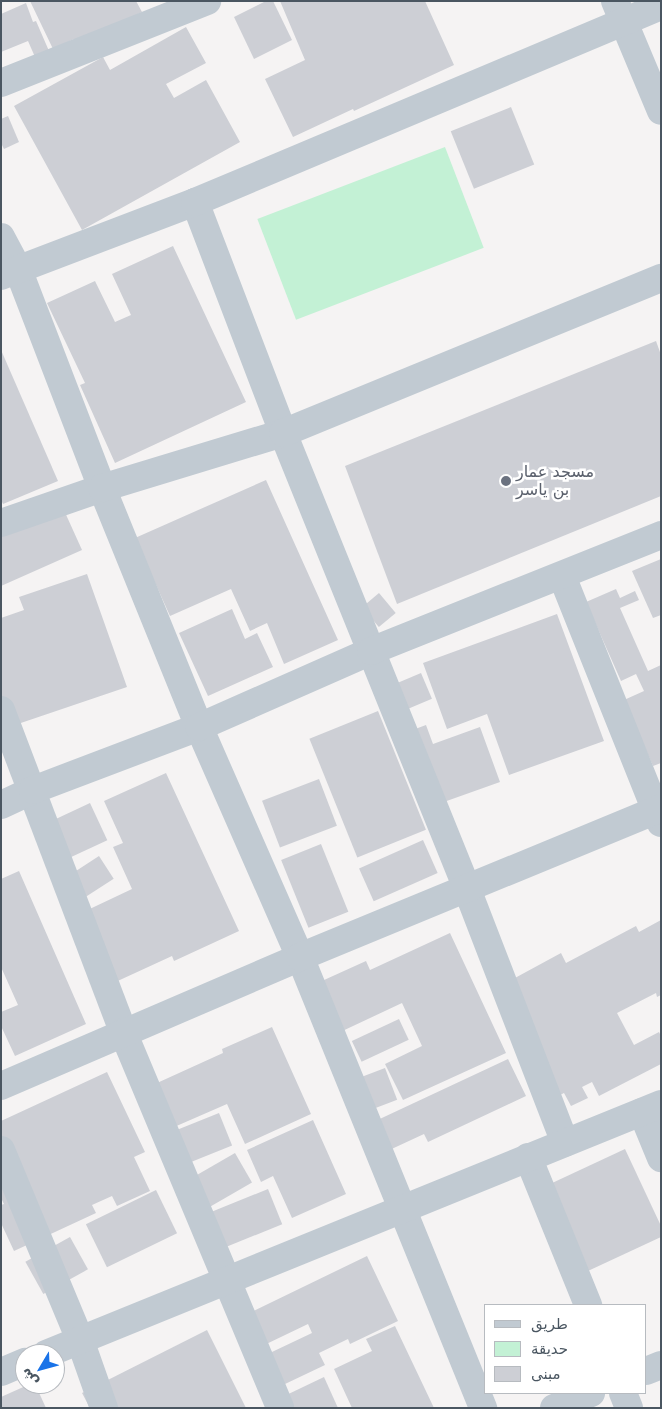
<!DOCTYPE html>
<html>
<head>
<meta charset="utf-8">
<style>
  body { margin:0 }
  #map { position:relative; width:662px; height:1409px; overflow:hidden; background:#f5f3f3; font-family:"DejaVu Sans",Vazirmatn,sans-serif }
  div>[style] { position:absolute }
  .green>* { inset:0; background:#c3f1d5; transform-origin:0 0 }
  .building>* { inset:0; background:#cdcfd5; transform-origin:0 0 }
  .minor>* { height:28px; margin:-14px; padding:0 14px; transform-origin:14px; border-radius:14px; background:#c1cad2 }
  .dots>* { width:14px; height:14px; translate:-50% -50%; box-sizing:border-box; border:2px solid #fff; border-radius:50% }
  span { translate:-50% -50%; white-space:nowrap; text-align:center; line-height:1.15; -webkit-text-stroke:5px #fff; paint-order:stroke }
  .worship-label { font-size:16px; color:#5b616d }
  .left { translate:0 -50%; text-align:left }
  .frame { position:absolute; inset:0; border:2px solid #4a5661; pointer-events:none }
  .legend { position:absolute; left:484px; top:1304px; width:162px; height:90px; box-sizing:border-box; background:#fff; border:1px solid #b7bbc0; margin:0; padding:6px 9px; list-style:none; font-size:15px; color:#4a5661 }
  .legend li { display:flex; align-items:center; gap:10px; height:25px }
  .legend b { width:25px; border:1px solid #b7bbc0 }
  .north { position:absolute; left:15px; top:1344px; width:50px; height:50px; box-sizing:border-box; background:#fff; border:1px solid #b7bbc0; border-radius:50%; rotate:233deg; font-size:14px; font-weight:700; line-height:20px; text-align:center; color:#4a5661 }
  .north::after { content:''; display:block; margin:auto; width:18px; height:22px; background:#1a73e8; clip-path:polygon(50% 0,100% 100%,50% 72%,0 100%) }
</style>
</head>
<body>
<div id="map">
  <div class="green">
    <i style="left:445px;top:147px;width:108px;height:201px;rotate:69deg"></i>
  </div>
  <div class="building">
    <i style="clip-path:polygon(30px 1px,136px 1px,142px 12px,77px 44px,74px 39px,53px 49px)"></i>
    <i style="clip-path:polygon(266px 1px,273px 1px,292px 40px,254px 59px,234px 17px)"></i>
    <i style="clip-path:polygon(280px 1px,425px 1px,454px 65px,354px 111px,353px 109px,293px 137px,265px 79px,305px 60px)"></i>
    <i style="clip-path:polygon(26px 3px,33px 22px,36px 21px,49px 51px,35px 57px,28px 41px,1px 52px,1px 14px)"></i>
    <i style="clip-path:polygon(186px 27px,206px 63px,166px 84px,174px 98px,206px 80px,240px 142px,82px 230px,14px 106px,103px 57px,110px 70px)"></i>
    <i style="left:511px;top:107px;width:62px;height:65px;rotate:68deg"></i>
    <i style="clip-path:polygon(8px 116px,19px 142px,4px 149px,1px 143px,1px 119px)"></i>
    <i style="clip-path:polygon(173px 246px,246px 402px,115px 463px,80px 385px,85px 383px,47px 303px,95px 281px,115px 322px,131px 315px,112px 274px)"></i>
    <i style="clip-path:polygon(656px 341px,661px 355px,661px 496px,397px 604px,345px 466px)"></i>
    <i style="clip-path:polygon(1px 350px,58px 481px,3px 504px,1px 500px)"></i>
    <i style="clip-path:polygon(266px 480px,338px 640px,284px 664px,267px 623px,250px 631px,231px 589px,170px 616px,135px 538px)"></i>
    <i style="clip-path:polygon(63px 508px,82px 550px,1px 586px,1px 535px)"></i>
    <i style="clip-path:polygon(661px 559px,661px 615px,653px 618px,632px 571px)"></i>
    <i style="clip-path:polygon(87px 574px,127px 687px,9px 727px,1px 706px,1px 618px,24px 610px,19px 597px)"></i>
    <i style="clip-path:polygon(616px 589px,620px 598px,635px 591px,639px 600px,620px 608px,648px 671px,661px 665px,661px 763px,653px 766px,624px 700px,644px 691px,636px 674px,621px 681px,586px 602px)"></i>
    <i style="left:379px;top:593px;width:26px;height:22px;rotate:50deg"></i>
    <i style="clip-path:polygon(232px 609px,245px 639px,257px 633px,273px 667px,208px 696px,179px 633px)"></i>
    <i style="clip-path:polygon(557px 614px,604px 741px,509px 775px,487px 714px,447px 729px,423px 663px)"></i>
    <i style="left:421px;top:673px;width:28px;height:36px;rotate:67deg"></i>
    <i style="left:378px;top:711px;width:128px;height:74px;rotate:68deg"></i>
    <i style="clip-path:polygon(426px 725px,433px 744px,480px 727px,500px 782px,427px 808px,399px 735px)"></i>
    <i style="clip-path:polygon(166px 773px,239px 931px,174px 961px,172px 956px,109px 985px,77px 915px,132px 889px,113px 847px,123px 843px,104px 801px)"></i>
    <i style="left:319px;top:779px;width:50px;height:61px;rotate:69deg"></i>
    <i style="left:90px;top:803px;width:41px;height:53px;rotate:65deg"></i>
    <i style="left:423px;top:840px;width:36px;height:70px;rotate:66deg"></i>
    <i style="left:321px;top:844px;width:73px;height:43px;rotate:68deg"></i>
    <i style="left:99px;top:856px;width:27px;height:54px;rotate:57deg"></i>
    <i style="clip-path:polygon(19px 871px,86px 1024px,15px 1056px,1px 1026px,1px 1012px,18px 1005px,1px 967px,1px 879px)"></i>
    <i style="clip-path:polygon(661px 920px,661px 995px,657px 997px,656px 993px,617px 1013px,634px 1045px,659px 1032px,661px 1036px,661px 1064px,599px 1096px,592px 1082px,582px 1087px,588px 1098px,571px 1106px,564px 1093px,554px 1098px,500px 986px,561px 953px,566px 963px,636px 926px,639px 932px)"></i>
    <i style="clip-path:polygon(450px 933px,506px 1053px,403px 1100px,385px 1064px,422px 1046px,402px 1003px,336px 1034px,313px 985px,366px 961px,370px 970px)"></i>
    <i style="left:399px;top:1019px;width:23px;height:52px;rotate:65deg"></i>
    <i style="clip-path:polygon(272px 1027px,311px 1114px,245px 1144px,227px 1104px,165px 1131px,146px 1088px,223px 1053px,222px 1049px)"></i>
    <i style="clip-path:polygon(508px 1059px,526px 1096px,428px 1142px,424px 1134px,383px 1153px,369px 1124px)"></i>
    <i style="left:385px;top:1068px;width:34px;height:33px;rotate:69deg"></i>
    <i style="clip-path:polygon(107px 1072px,145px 1152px,134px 1157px,150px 1191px,117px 1206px,112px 1196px,92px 1205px,96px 1213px,14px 1251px,1px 1223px,1px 1205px,4px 1204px,1px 1198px,1px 1121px)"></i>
    <i style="left:219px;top:1113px;width:35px;height:53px;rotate:68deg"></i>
    <i style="clip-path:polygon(313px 1120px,346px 1194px,292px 1218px,273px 1176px,261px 1182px,247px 1150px)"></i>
    <i style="clip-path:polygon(625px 1149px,661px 1226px,661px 1237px,575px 1277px,535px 1191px)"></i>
    <i style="left:235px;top:1153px;width:34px;height:56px;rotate:60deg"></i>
    <i style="left:268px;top:1189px;width:38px;height:74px;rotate:68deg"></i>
    <i style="left:156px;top:1190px;width:48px;height:78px;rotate:64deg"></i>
    <i style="left:70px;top:1237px;width:37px;height:51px;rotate:61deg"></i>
    <i style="clip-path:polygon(367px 1256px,398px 1321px,350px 1344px,348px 1339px,319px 1353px,325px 1365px,264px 1394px,249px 1363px,312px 1333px,308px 1324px,258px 1348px,243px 1316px)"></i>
    <i style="clip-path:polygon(395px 1326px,434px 1408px,352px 1408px,334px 1369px,372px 1351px,366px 1339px)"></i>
    <i style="clip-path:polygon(207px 1330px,246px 1408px,90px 1408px,82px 1393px)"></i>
    <i style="clip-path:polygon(324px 1377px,338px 1408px,282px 1408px,278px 1399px)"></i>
    <i style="clip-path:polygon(30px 1384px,35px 1384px,46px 1408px,1px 1408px,1px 1397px)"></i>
  </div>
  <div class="minor">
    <i style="left:615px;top:1px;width:119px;rotate:67.3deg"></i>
    <i style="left:1px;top:83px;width:222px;rotate:-21.7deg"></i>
    <i style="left:195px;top:202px;width:247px;rotate:69.1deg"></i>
    <i style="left:283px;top:433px;width:492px;rotate:68deg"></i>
    <i style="left:467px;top:889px;width:272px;rotate:68.9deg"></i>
    <i style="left:1px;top:237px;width:36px;rotate:62deg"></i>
    <i style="left:18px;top:269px;width:235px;rotate:69deg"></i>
    <i style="left:102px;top:488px;width:258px;rotate:67.9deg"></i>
    <i style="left:199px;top:727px;width:251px;rotate:66.3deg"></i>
    <i style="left:300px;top:957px;width:487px;rotate:67.9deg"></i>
    <i style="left:1px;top:276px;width:208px;rotate:-20.9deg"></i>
    <i style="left:195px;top:202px;width:506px;rotate:-22.81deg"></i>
    <i style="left:1px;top:523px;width:107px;rotate:-19.1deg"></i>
    <i style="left:102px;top:488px;width:189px;rotate:-16.9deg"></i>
    <i style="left:283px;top:433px;width:409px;rotate:-22.3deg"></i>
    <i style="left:562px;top:576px;width:266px;rotate:68.2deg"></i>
    <i style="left:1px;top:710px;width:344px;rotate:69.2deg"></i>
    <i style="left:123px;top:1032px;width:407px;rotate:67.3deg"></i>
    <i style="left:1px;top:805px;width:35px;rotate:-25deg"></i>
    <i style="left:33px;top:790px;width:178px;rotate:-20.8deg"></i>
    <i style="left:199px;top:727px;width:188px;rotate:-23.8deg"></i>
    <i style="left:371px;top:651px;width:312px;rotate:-21.8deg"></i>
    <i style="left:1px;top:1086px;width:326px;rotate:-23.3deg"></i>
    <i style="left:300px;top:957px;width:391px;rotate:-22.4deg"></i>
    <i style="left:642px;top:1112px;width:50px;rotate:67.6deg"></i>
    <i style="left:1px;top:1150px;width:206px;rotate:67.4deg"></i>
    <i style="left:80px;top:1340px;width:72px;rotate:70.6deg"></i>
    <i style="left:528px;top:1157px;width:160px;rotate:67.9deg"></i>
    <i style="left:46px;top:1354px;width:664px;rotate:-22.12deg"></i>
    <i style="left:646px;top:1371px;width:16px;rotate:-22deg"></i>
    <i style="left:1px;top:1372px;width:26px;rotate:-23deg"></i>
    <i style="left:623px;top:1393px;width:16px;rotate:68deg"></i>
    <i style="left:554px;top:1408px;width:40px;rotate:-22deg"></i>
  </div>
  <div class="dots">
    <i style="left:506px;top:481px;background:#6b7280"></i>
  </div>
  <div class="worship-label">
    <span class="left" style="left:516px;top:481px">مسجد عمار<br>بن ياسر</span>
  </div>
  <div class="frame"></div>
  <ul class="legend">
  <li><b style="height:6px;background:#c1cad2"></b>طريق</li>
  <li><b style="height:14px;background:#c3f1d5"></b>حديقة</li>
  <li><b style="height:14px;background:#cdcfd5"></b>مبنى</li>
  </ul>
  <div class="north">ش</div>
</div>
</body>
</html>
